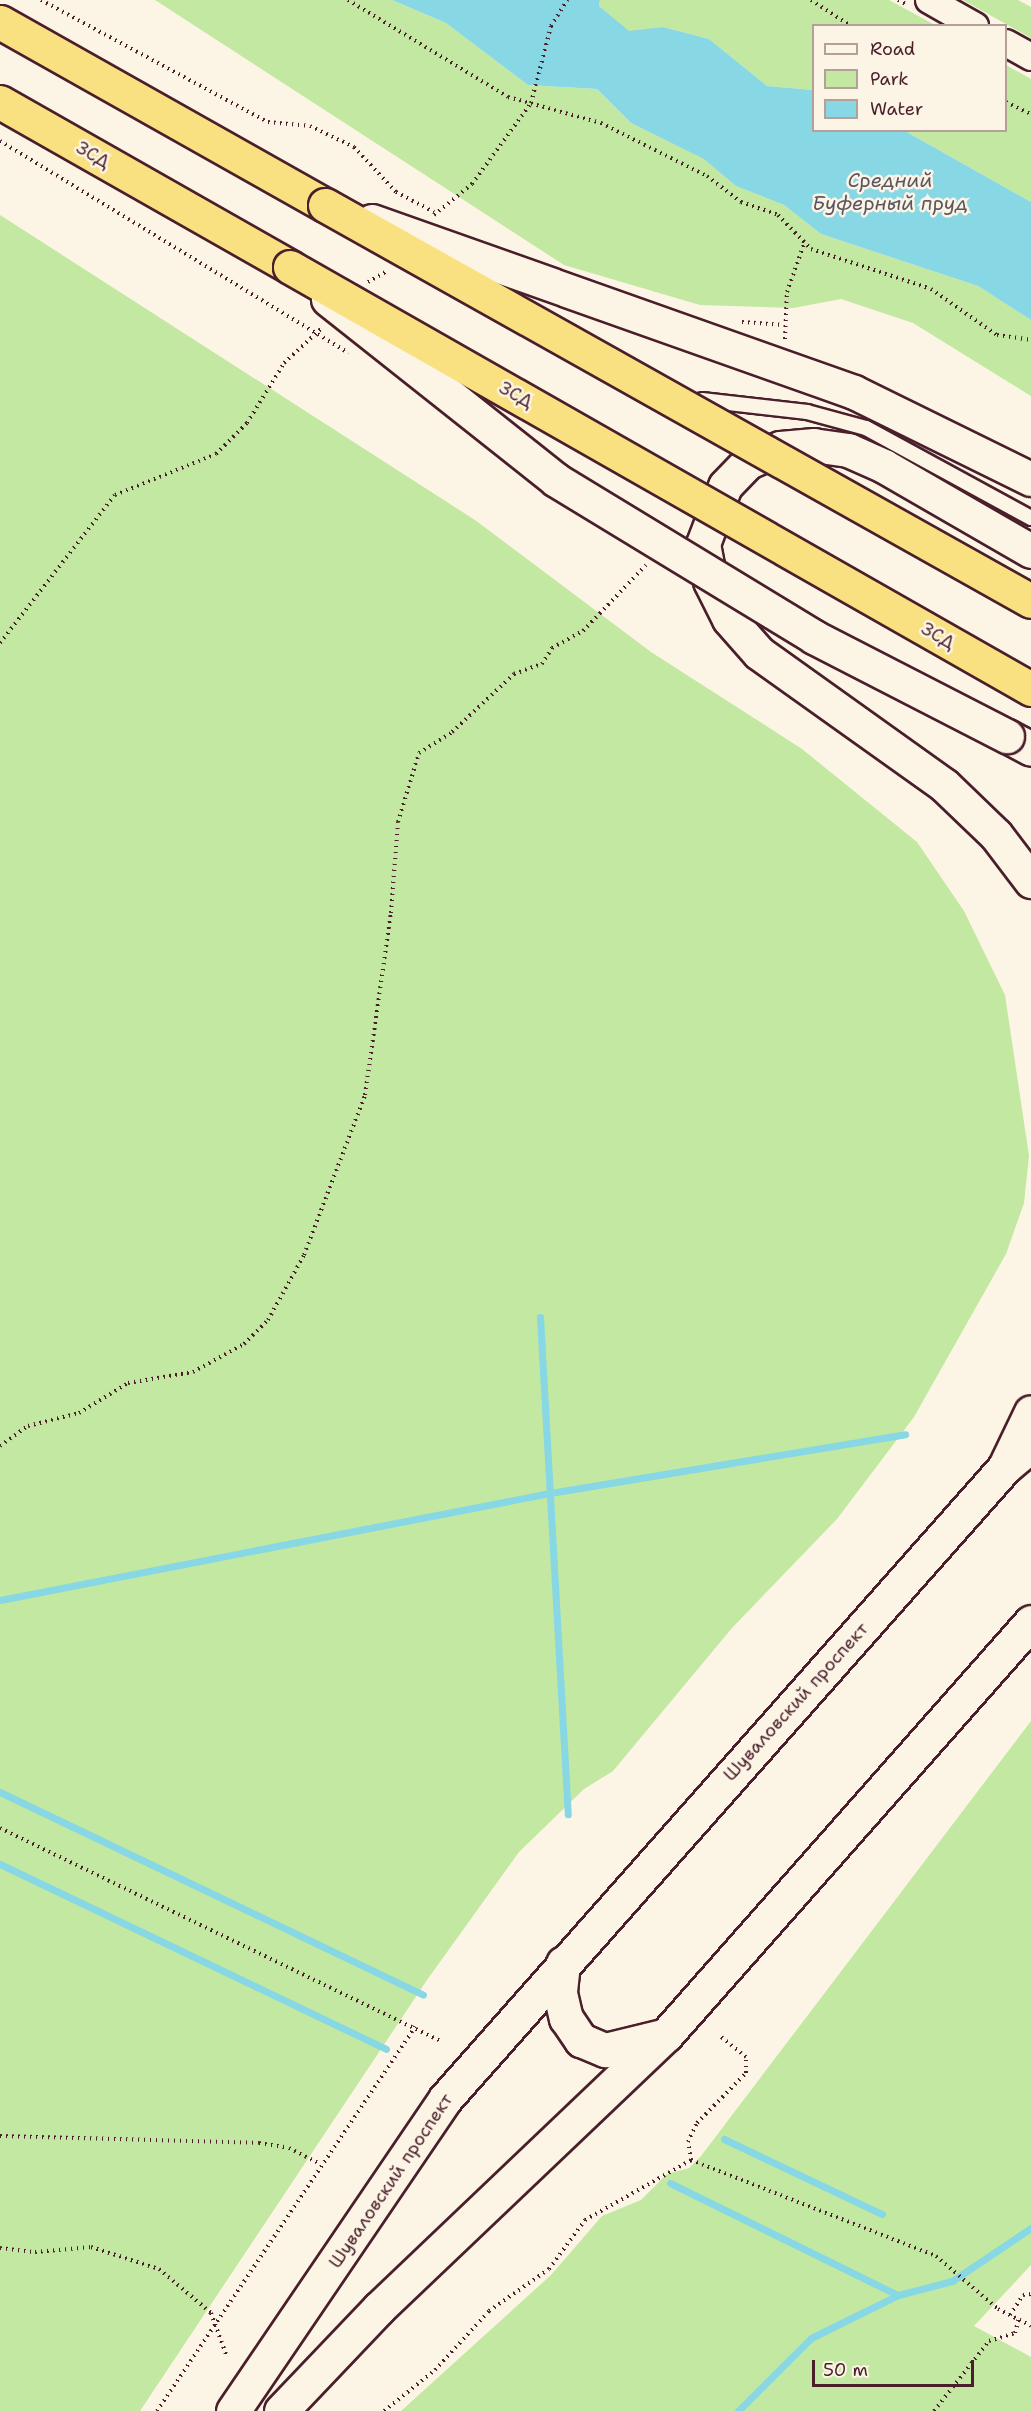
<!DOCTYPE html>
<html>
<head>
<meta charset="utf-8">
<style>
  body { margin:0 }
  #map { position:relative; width:1031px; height:2411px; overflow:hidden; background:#fcf5e5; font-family:"Shantell Sans",sans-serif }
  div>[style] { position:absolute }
  .green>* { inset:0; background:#c3e8a2 }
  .water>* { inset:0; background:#87d7e4 }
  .stream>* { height:7px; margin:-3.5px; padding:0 3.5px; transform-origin:3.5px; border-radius:3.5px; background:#87d7e4 }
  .path>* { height:4px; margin-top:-2px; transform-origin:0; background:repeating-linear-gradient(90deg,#4a1f2b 0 1.5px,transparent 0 6px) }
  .roads { filter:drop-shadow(2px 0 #4a1f2b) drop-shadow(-2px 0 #4a1f2b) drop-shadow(0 2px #4a1f2b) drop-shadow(0 -2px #4a1f2b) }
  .lane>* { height:14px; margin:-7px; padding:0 7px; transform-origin:7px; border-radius:7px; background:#fcf5e5 }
  .street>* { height:26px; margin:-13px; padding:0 13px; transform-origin:13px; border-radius:13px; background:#fcf5e5 }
  .secondary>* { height:33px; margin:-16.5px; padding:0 16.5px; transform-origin:16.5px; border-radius:16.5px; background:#fcf5e5 }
  .highway>* { height:33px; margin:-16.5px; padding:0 16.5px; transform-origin:16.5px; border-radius:16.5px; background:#f9e181 }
  .bridges { filter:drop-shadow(2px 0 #4a1f2b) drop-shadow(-2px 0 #4a1f2b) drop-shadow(0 2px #4a1f2b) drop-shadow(0 -2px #4a1f2b) }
  .secondary-bridge>* { height:33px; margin:-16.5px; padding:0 16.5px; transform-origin:16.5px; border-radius:16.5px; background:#fcf5e5 }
  .highway-bridge>* { height:33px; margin:-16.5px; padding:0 16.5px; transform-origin:16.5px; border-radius:16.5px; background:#f9e181 }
  span { translate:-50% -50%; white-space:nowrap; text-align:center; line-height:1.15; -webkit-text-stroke:5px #fcf5e5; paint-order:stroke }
  .street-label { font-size:18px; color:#4a1f2b }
  .water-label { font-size:20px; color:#5c5662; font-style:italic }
  .legend { position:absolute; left:812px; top:24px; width:195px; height:108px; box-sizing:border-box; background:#fcf5e5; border:2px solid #b59f9b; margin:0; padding:8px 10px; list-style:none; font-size:18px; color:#4a1f2b }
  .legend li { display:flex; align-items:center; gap:12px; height:30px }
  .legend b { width:30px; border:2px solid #b59f9b }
  .scale { position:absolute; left:812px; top:2360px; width:162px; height:27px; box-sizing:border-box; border:3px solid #4a1f2b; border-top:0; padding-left:8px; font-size:18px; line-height:21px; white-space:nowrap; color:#4a1f2b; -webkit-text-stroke:4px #fcf5e5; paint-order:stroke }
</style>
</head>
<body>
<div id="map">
  <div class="green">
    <i style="clip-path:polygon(155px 0,392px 0,446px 23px,528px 85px,597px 89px,631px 123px,705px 159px,736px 186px,784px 205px,821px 234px,978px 286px,1031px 320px,1031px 396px,913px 323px,841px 299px,793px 308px,700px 305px,564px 265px)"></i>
    <i style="clip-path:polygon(600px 0,889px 0,935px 25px,814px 26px,813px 90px,767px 86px,709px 39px,663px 27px,629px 32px,599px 6px)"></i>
    <i style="clip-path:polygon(963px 0,1018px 0,1031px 7px,1031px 38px)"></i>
    <i style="clip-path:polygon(1006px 65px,1031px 79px,1031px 202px,905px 131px,1006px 130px)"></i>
    <i style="clip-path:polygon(0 215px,475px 520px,651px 652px,802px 749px,917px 842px,964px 911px,1005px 995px,1029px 1156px,1024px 1203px,1006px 1254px,914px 1417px,837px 1519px,732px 1628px,613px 1771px,584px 1789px,519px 1852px,427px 1980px,140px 2411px,0 2411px)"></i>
    <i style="clip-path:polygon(1031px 1721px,1031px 2265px,974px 2326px,1031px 2357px,1031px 2411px,401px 2411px,551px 2275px,602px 2216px,641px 2200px,667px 2174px,689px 2168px,701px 2156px)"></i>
  </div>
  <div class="water">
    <i style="clip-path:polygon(392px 0,600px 0,599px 6px,629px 31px,663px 27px,709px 39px,767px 86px,813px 90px,814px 130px,905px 131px,1031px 202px,1031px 320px,978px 286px,821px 234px,784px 205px,736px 186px,704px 159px,631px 123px,597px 89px,528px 85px,446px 23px)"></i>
  </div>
  <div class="stream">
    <i style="left:540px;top:1317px;width:498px;rotate:86.8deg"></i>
    <i style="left:0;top:1600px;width:560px;rotate:-11.01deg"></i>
    <i style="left:550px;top:1493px;width:360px;rotate:-9.4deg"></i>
    <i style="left:0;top:1792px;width:469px;rotate:25.6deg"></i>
    <i style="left:0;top:1864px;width:428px;rotate:25.6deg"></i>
    <i style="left:724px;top:2139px;width:175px;rotate:25.4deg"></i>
    <i style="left:670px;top:2183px;width:254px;rotate:26.2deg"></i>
    <i style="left:738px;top:2411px;width:103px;rotate:-45deg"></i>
    <i style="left:811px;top:2338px;width:97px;rotate:-26.3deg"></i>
    <i style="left:898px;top:2295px;width:56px;rotate:-14.5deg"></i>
    <i style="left:952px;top:2281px;width:95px;rotate:-33.9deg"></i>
  </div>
  <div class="path">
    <i style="left:41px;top:0;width:258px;rotate:28.3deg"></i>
    <i style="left:268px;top:122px;width:42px;rotate:5.4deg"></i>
    <i style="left:310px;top:126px;width:49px;rotate:25.5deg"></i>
    <i style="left:354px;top:147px;width:62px;rotate:47deg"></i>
    <i style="left:396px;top:192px;width:43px;rotate:27.8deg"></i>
    <i style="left:348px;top:0;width:187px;rotate:31.2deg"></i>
    <i style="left:508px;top:97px;width:97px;rotate:15.6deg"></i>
    <i style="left:601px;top:123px;width:119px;rotate:26.6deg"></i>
    <i style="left:707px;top:176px;width:43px;rotate:37.4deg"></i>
    <i style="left:741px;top:202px;width:39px;rotate:19deg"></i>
    <i style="left:778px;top:215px;width:47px;rotate:45.9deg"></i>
    <i style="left:811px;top:249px;width:126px;rotate:18.4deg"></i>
    <i style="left:931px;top:289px;width:80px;rotate:34.9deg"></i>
    <i style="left:997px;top:335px;width:34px;rotate:8deg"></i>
    <i style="left:811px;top:0;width:48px;rotate:33deg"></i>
    <i style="left:898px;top:0;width:11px;rotate:27deg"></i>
    <i style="left:1006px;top:102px;width:28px;rotate:26deg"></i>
    <i style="left:0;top:141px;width:408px;rotate:31.3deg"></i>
    <i style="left:434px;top:215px;width:49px;rotate:-39.2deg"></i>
    <i style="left:472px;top:184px;width:100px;rotate:-53.9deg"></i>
    <i style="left:531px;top:103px;width:80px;rotate:-75.4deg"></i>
    <i style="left:551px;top:26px;width:31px;rotate:-58deg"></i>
    <i style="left:368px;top:282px;width:22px;rotate:-30deg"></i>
    <i style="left:742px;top:322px;width:41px;rotate:4.2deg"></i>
    <i style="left:785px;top:339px;width:47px;rotate:-87.6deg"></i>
    <i style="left:787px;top:292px;width:51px;rotate:-70.5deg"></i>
    <i style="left:0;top:643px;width:187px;rotate:-52.2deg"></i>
    <i style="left:115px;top:495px;width:109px;rotate:-22.1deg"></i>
    <i style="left:216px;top:454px;width:44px;rotate:-45deg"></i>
    <i style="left:247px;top:423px;width:70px;rotate:-58.3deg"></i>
    <i style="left:284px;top:363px;width:53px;rotate:-42.7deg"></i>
    <i style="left:0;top:1446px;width:34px;rotate:-36deg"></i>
    <i style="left:28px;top:1426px;width:53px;rotate:-14.3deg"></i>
    <i style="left:79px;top:1413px;width:57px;rotate:-31.5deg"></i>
    <i style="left:128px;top:1383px;width:66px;rotate:-9.6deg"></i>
    <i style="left:193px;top:1372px;width:58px;rotate:-28.8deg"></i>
    <i style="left:244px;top:1344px;width:34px;rotate:-45deg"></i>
    <i style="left:268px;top:1320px;width:74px;rotate:-61deg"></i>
    <i style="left:304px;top:1255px;width:171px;rotate:-69.1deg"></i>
    <i style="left:365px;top:1095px;width:184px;rotate:-81.9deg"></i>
    <i style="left:391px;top:913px;width:91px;rotate:-85.6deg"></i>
    <i style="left:398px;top:822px;width:72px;rotate:-73.1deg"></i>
    <i style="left:419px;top:753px;width:39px;rotate:-32deg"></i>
    <i style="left:452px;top:732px;width:85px;rotate:-43.1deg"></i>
    <i style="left:514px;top:674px;width:30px;rotate:-20deg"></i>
    <i style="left:542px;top:664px;width:19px;rotate:-58deg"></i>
    <i style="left:552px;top:648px;width:35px;rotate:-29deg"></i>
    <i style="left:583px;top:631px;width:91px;rotate:-46.3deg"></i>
    <i style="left:0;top:1828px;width:491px;rotate:25.8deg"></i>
    <i style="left:0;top:2136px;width:259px;rotate:1.5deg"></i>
    <i style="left:259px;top:2143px;width:30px;rotate:9deg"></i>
    <i style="left:289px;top:2148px;width:34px;rotate:27deg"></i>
    <i style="left:691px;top:2160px;width:18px;rotate:-99deg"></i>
    <i style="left:688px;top:2142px;width:21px;rotate:-65deg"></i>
    <i style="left:697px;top:2123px;width:70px;rotate:-45.6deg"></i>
    <i style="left:746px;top:2073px;width:16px;rotate:-90deg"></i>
    <i style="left:746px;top:2057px;width:33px;rotate:-141deg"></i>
    <i style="left:0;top:2248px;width:35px;rotate:7deg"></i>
    <i style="left:35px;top:2252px;width:56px;rotate:-5.1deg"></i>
    <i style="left:91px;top:2247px;width:71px;rotate:17.9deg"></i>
    <i style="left:159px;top:2269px;width:68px;rotate:40.2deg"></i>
    <i style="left:211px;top:2313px;width:47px;rotate:70deg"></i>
    <i style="left:1010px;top:2315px;width:24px;rotate:-57deg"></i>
    <i style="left:1023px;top:2295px;width:8px;rotate:-7deg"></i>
    <i style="left:157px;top:2411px;width:463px;rotate:-56.1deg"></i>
    <i style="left:384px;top:2411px;width:65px;rotate:-38.8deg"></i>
    <i style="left:435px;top:2370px;width:80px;rotate:-47.5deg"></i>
    <i style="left:489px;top:2311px;width:73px;rotate:-35deg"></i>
    <i style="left:549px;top:2269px;width:61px;rotate:-53.7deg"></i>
    <i style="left:585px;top:2220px;width:122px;rotate:-29.5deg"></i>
    <i style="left:691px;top:2160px;width:263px;rotate:21.4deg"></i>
    <i style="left:936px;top:2256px;width:82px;rotate:40.5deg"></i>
    <i style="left:998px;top:2309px;width:37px;rotate:27deg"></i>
    <i style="left:934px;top:2411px;width:89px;rotate:-51.8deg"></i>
    <i style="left:989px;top:2341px;width:27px;rotate:-17deg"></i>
    <i style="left:1015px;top:2333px;width:16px;rotate:-75deg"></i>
  </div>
  <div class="roads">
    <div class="lane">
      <i style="left:702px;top:400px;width:106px;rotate:6.5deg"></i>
      <i style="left:807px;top:412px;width:61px;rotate:15.2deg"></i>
      <i style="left:866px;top:428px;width:188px;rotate:28.6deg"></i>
    </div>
    <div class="street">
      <i style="left:929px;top:0;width:53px;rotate:29.5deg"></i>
      <i style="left:1006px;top:43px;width:29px;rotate:29deg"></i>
    </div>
    <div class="secondary">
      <i style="left:1031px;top:551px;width:170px;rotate:-150deg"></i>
      <i style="left:884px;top:466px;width:39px;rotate:-156deg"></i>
      <i style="left:848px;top:450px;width:34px;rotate:-172deg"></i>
      <i style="left:814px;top:445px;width:34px;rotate:175deg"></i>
      <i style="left:780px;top:448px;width:35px;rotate:156deg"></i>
      <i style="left:748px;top:462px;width:33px;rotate:134deg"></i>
      <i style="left:725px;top:486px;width:62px;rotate:110.8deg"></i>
      <i style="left:703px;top:544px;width:38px;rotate:79deg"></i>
      <i style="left:710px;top:581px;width:42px;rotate:63.4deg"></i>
      <i style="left:729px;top:619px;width:45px;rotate:48.6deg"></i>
      <i style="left:759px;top:653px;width:227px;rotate:35.5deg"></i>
      <i style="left:944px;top:785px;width:72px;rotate:43.9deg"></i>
      <i style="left:996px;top:835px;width:58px;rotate:52.7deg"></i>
      <i style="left:1007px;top:736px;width:27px;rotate:28deg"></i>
      <i style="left:1007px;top:1462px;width:55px;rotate:-64.4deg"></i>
      <i style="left:563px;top:1963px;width:30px;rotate:96deg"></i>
      <i style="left:560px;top:1993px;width:26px;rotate:77deg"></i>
      <i style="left:566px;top:2018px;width:27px;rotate:56deg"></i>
      <i style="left:581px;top:2040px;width:26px;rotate:23deg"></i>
      <i style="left:605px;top:2050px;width:60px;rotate:-13.6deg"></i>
      <i style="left:233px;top:2411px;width:377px;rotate:-55.8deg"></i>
      <i style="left:445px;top:2099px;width:844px;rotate:-48.46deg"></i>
      <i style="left:1005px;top:1467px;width:34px;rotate:-40deg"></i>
      <i style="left:281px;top:2411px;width:142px;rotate:-46.4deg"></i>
      <i style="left:379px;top:2308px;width:396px;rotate:-43.6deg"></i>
      <i style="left:666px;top:2035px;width:551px;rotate:-48.53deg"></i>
    </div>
    <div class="highway">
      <i style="left:0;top:22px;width:373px;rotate:29.4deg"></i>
      <i style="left:0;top:102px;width:334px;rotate:29.6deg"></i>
    </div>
  </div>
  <div class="bridges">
    <div class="secondary-bridge">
      <i style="left:372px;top:221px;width:511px;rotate:19.53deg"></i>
      <i style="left:854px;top:392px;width:197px;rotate:26.2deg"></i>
      <i style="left:328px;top:299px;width:291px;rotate:38.4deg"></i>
      <i style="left:556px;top:480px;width:302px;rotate:31.3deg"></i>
      <i style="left:814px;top:637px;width:217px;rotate:27.2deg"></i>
    </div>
    <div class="highway-bridge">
      <i style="left:325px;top:205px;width:809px;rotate:29.29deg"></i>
      <i style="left:290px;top:267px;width:853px;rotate:29.66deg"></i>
    </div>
  </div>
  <div class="street-label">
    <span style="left:93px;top:155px;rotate:30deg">ЗСД</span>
    <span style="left:516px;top:395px;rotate:29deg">ЗСД</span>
    <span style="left:938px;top:636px;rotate:30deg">ЗСД</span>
    <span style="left:796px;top:1702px;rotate:-48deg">Шуваловский проспект</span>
    <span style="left:391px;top:2181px;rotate:-56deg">Шуваловский проспект</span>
  </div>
  <div class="water-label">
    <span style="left:890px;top:192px">Средний<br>Буферный пруд</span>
  </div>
  <ul class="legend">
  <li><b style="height:8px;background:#fcf5e5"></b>Road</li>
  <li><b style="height:16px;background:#c3e8a2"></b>Park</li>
  <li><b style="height:16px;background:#87d7e4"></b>Water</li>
  </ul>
  <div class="scale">50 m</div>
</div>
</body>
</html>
